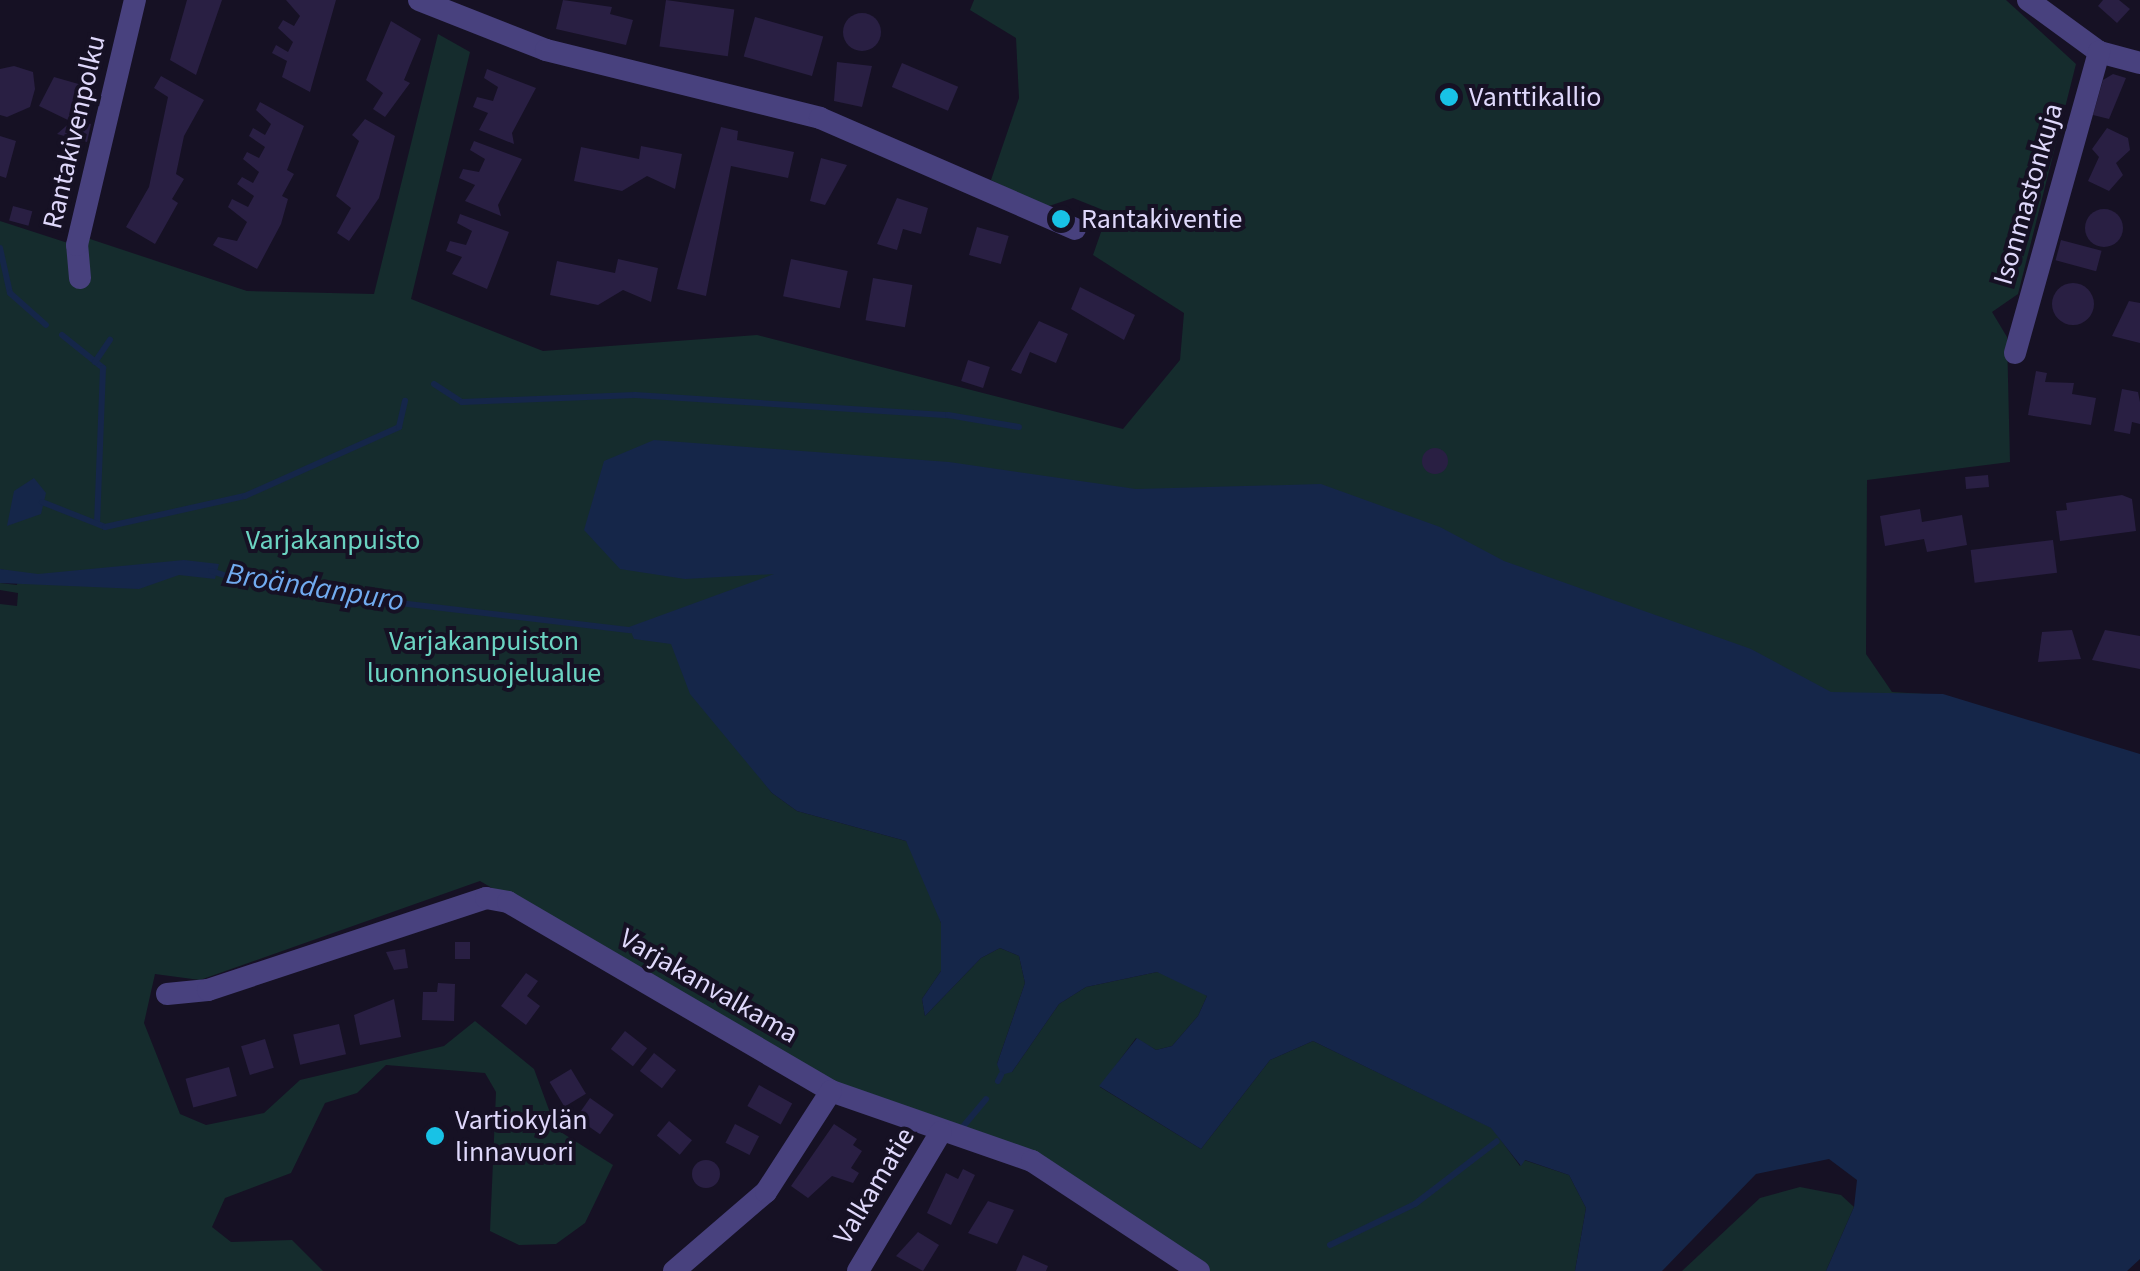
<!DOCTYPE html>
<html>
<head>
<meta charset="utf-8">
<style>
  body { margin:0 }
  #map { position:relative; width:2140px; height:1271px; overflow:hidden; background:#161124; font-family:"Source Sans 3",sans-serif }
  div>[style] { position:absolute }
  .green>* { inset:0; background:#152c2d }
  .water>* { inset:0; background:#152649 }
  .stream>* { height:6px; margin:-3px; padding:0 3px; transform-origin:3px; border-radius:3px; background:#152649 }
  .building>* { inset:0; background:#291f43; transform-origin:0 0 }
  .round { border-radius:50% }
  .minor>* { height:22px; margin:-11px; padding:0 11px; transform-origin:11px; border-radius:11px; background:#48417e }
  .dots>* { width:28px; height:28px; translate:-50% -50%; box-sizing:border-box; border:5px solid #161124; border-radius:50% }
  span { translate:-50% -50%; white-space:nowrap; text-align:center; line-height:1.15; -webkit-text-stroke:8px #161124; paint-order:stroke }
  .poi-label { font-size:28px; color:#dfd8fb }
  .left { translate:0 -50%; text-align:left }
  .street-label { font-size:28px; color:#dfd8fb }
  .park-label { font-size:28px; color:#6bd4c2 }
  .water-label { font-size:30px; color:#71abf0; font-style:italic }
</style>
</head>
<body>
<div id="map">
  <div class="green">
    <i style="clip-path:polygon(974px 0,2006px 0,2076px 64px,2018px 294px,1992px 312px,2007px 337px,2010px 462px,1867px 480px,1866px 654px,1892px 692px,1925px 694px,1924px 701px,668px 632px,700px 701px,772px 793px,797px 811px,906px 841px,921px 863px,941px 923px,941px 971px,922px 999px,925px 1016px,981px 958px,1000px 948px,1019px 956px,1025px 983px,997px 1064px,1012px 1072px,1059px 1004px,1086px 987px,1157px 972px,1184px 980px,1207px 996px,1198px 1016px,1172px 1046px,1156px 1050px,1136px 1038px,1100px 1087px,1201px 1149px,1270px 1060px,1313px 1041px,1492px 1128px,1520px 1166px,1524px 1160px,1569px 1175px,1586px 1208px,1575px 1271px,1208px 1271px,1023px 1151px,814px 1075px,480px 881px,200px 980px,155px 974px,144px 1023px,180px 1114px,206px 1125px,264px 1113px,300px 1080px,444px 1046px,475px 1021px,534px 1069px,556px 1129px,613px 1165px,585px 1223px,556px 1244px,519px 1245px,490px 1231px,496px 1092px,485px 1073px,386px 1065px,357px 1093px,325px 1103px,291px 1173px,225px 1198px,212px 1227px,231px 1242px,292px 1240px,323px 1271px,0 1271px,0 604px,17px 606px,18px 593px,0 590px,0 583px,17px 585px,18px 573px,0 569px,0 221px,71px 244px,87px 238px,247px 291px,374px 294px,438px 34px,470px 52px,411px 299px,543px 351px,757px 335px,1123px 429px,1180px 360px,1184px 313px,1093px 255px,1108px 212px,1073px 198px,1046px 207px,991px 180px,1019px 98px,1016px 38px,970px 10px)"></i>
    <i style="clip-path:polygon(1800px 1187px,1841px 1195px,1854px 1207px,1826px 1271px,1682px 1271px,1760px 1198px)"></i>
  </div>
  <div class="water">
    <i style="clip-path:polygon(654px 440px,949px 462px,1136px 489px,1321px 484px,1440px 527px,1504px 561px,1751px 649px,1831px 692px,1943px 694px,2140px 754px,2140px 1259px,2127px 1271px,1826px 1271px,1854px 1207px,1857px 1180px,1829px 1159px,1756px 1174px,1662px 1271px,1575px 1271px,1586px 1208px,1569px 1175px,1525px 1160px,1521px 1166px,1491px 1128px,1313px 1041px,1270px 1060px,1201px 1149px,1099px 1086px,1137px 1038px,1156px 1050px,1172px 1046px,1198px 1016px,1207px 996px,1157px 972px,1086px 987px,1059px 1004px,1012px 1072px,1001px 1075px,997px 1064px,1025px 983px,1019px 956px,1000px 948px,981px 958px,925px 1016px,922px 999px,941px 971px,941px 923px,906px 841px,797px 811px,772px 793px,690px 694px,671px 644px,634px 639px,629px 627px,774px 574px,685px 579px,620px 569px,584px 530px,604px 461px)"></i>
    <i style="clip-path:polygon(34px 478px,46px 493px,41px 514px,7px 526px,14px 491px)"></i>
    <i style="clip-path:polygon(184px 560px,219px 564px,215px 579px,179px 575px,139px 589px,0 583px,0 569px,38px 574px)"></i>
  </div>
  <div class="stream">
    <i style="left:0;top:248px;width:46px;rotate:77.5deg"></i>
    <i style="left:10px;top:293px;width:48px;rotate:41.6deg"></i>
    <i style="left:62px;top:335px;width:53px;rotate:38.8deg"></i>
    <i style="left:103px;top:368px;width:155px;rotate:92.2deg"></i>
    <i style="left:95px;top:362px;width:27px;rotate:-56deg"></i>
    <i style="left:434px;top:384px;width:33px;rotate:33deg"></i>
    <i style="left:462px;top:402px;width:173px;rotate:-2.3deg"></i>
    <i style="left:635px;top:395px;width:314px;rotate:3.7deg"></i>
    <i style="left:948px;top:415px;width:72px;rotate:9.6deg"></i>
    <i style="left:42px;top:502px;width:68px;rotate:21.6deg"></i>
    <i style="left:105px;top:527px;width:143px;rotate:-12.5deg"></i>
    <i style="left:245px;top:496px;width:169px;rotate:-24.1deg"></i>
    <i style="left:399px;top:427px;width:27px;rotate:-77deg"></i>
    <i style="left:211px;top:571px;width:54px;rotate:17.1deg"></i>
    <i style="left:263px;top:587px;width:370px;rotate:6.7deg"></i>
    <i style="left:998px;top:1081px;width:7px;rotate:-63deg"></i>
    <i style="left:961px;top:1129px;width:39px;rotate:-50deg"></i>
    <i style="left:1330px;top:1245px;width:94px;rotate:-25.8deg"></i>
    <i style="left:1415px;top:1204px;width:103px;rotate:-37.5deg"></i>
  </div>
  <div class="building">
    <i style="clip-path:polygon(187px 0,222px 0,196px 75px,170px 60px)"></i>
    <i style="clip-path:polygon(286px 0,336px 0,310px 92px,282px 77px,287px 61px,272px 53px,276px 45px,288px 52px,293px 42px,278px 28px,283px 20px,294px 26px,300px 16px)"></i>
    <i style="clip-path:polygon(563px 0,612px 7px,610px 14px,633px 20px,626px 45px,556px 29px)"></i>
    <i style="left:666px;top:0;width:69px;height:47px;rotate:8deg"></i>
    <i style="clip-path:polygon(2103px 0,2119px 0,2130px 9px,2117px 23px,2098px 6px)"></i>
    <i class="round" style="left:843px;top:13px;width:38px;height:38px"></i>
    <i style="left:755px;top:17px;width:71px;height:41px;rotate:16deg"></i>
    <i style="clip-path:polygon(391px 21px,421px 39px,404px 80px,410px 83px,385px 117px,373px 109px,383px 93px,366px 80px)"></i>
    <i style="clip-path:polygon(837px 62px,872px 66px,862px 107px,834px 101px)"></i>
    <i style="left:902px;top:63px;width:61px;height:26px;rotate:23deg"></i>
    <i style="clip-path:polygon(14px 66px,33px 72px,35px 89px,30px 107px,7px 117px,0 115px,0 69px)"></i>
    <i style="clip-path:polygon(487px 69px,536px 88px,512px 133px,514px 144px,479px 130px,488px 113px,473px 107px,477px 97px,493px 101px,498px 87px,484px 78px)"></i>
    <i style="clip-path:polygon(2113px 74px,2126px 78px,2109px 119px,2093px 115px,2103px 80px)"></i>
    <i style="clip-path:polygon(161px 76px,204px 100px,184px 136px,176px 174px,184px 179px,172px 199px,178px 203px,155px 244px,126px 227px,149px 187px,168px 97px,154px 88px)"></i>
    <i style="clip-path:polygon(54px 77px,96px 89px,81px 118px,72px 122px,39px 106px)"></i>
    <i style="clip-path:polygon(260px 102px,304px 126px,287px 170px,294px 174px,282px 196px,288px 199px,281px 224px,257px 269px,213px 245px,218px 237px,237px 241px,247px 222px,228px 207px,232px 199px,248px 207px,254px 196px,237px 184px,242px 177px,253px 183px,259px 172px,243px 159px,247px 152px,259px 158px,265px 147px,249px 136px,253px 128px,265px 135px,271px 124px,256px 110px)"></i>
    <i style="clip-path:polygon(365px 119px,395px 136px,379px 198px,349px 241px,337px 233px,351px 208px,336px 196px,359px 141px,352px 135px)"></i>
    <i style="clip-path:polygon(73px 120px,91px 124px,87px 142px,57px 134px)"></i>
    <i style="clip-path:polygon(721px 127px,738px 131px,737px 140px,794px 152px,788px 178px,731px 166px,706px 296px,677px 289px)"></i>
    <i style="clip-path:polygon(2107px 128px,2128px 138px,2130px 150px,2116px 163px,2123px 175px,2109px 191px,2088px 181px,2099px 157px,2092px 149px)"></i>
    <i style="clip-path:polygon(0 136px,16px 141px,6px 178px,0 176px)"></i>
    <i style="clip-path:polygon(474px 141px,522px 159px,498px 205px,501px 216px,465px 201px,475px 185px,459px 178px,463px 169px,479px 172px,485px 159px,470px 150px)"></i>
    <i style="clip-path:polygon(641px 146px,682px 154px,675px 189px,647px 176px,622px 191px,574px 181px,581px 147px,639px 159px)"></i>
    <i style="clip-path:polygon(821px 158px,847px 165px,825px 205px,810px 201px)"></i>
    <i style="clip-path:polygon(897px 198px,928px 208px,921px 234px,903px 229px,897px 250px,877px 244px)"></i>
    <i style="left:13px;top:206px;width:20px;height:15px;rotate:15deg"></i>
    <i class="round" style="left:2085px;top:209px;width:38px;height:38px"></i>
    <i style="clip-path:polygon(460px 214px,509px 232px,487px 289px,452px 274px,462px 257px,446px 251px,450px 241px,466px 245px,472px 231px,457px 223px)"></i>
    <i style="left:977px;top:227px;width:33px;height:29px;rotate:16deg"></i>
    <i style="left:2061px;top:240px;width:42px;height:21px;rotate:15deg"></i>
    <i style="clip-path:polygon(618px 259px,658px 268px,651px 302px,623px 290px,598px 305px,550px 295px,557px 261px,615px 273px)"></i>
    <i style="left:791px;top:259px;width:58px;height:38px;rotate:12deg"></i>
    <i style="left:873px;top:278px;width:40px;height:43px;rotate:10deg"></i>
    <i class="round" style="left:2052px;top:283px;width:42px;height:42px"></i>
    <i style="clip-path:polygon(1080px 287px,1135px 315px,1124px 340px,1071px 309px)"></i>
    <i style="clip-path:polygon(2129px 301px,2140px 303px,2140px 343px,2112px 336px)"></i>
    <i style="clip-path:polygon(1039px 321px,1068px 334px,1056px 363px,1030px 352px,1021px 374px,1011px 370px)"></i>
    <i style="left:968px;top:360px;width:23px;height:22px;rotate:18deg"></i>
    <i style="clip-path:polygon(2036px 371px,2047px 373px,2045px 382px,2074px 383px,2072px 394px,2096px 398px,2091px 425px,2028px 415px)"></i>
    <i style="clip-path:polygon(2122px 389px,2138px 392px,2140px 402px,2140px 424px,2132px 422px,2130px 434px,2114px 431px)"></i>
    <i class="round" style="left:1422px;top:448px;width:26px;height:26px"></i>
    <i style="left:1988px;top:475px;width:12px;height:23px;rotate:85deg"></i>
    <i style="clip-path:polygon(2122px 495px,2132px 499px,2136px 531px,2060px 541px,2056px 511px,2067px 510px,2066px 503px)"></i>
    <i style="clip-path:polygon(1920px 509px,1922px 522px,1962px 515px,1967px 545px,1927px 552px,1924px 539px,1885px 546px,1880px 516px)"></i>
    <i style="left:2053px;top:540px;width:33px;height:83px;rotate:83deg"></i>
    <i style="clip-path:polygon(2072px 630px,2081px 659px,2038px 662px,2042px 632px)"></i>
    <i style="clip-path:polygon(2105px 630px,2140px 636px,2140px 669px,2092px 660px)"></i>
    <i style="left:455px;top:942px;width:15px;height:17px"></i>
    <i style="clip-path:polygon(405px 949px,408px 968px,394px 970px,386px 952px)"></i>
    <i style="clip-path:polygon(526px 973px,538px 981px,527px 996px,540px 1006px,526px 1025px,501px 1006px)"></i>
    <i style="clip-path:polygon(438px 983px,455px 984px,454px 1021px,422px 1020px,423px 992px,437px 992px)"></i>
    <i style="clip-path:polygon(394px 999px,401px 1037px,360px 1045px,354px 1015px)"></i>
    <i style="left:339px;top:1024px;width:31px;height:47px;rotate:77deg"></i>
    <i style="left:625px;top:1031px;width:28px;height:23px;rotate:38deg"></i>
    <i style="left:265px;top:1039px;width:30px;height:25px;rotate:73deg"></i>
    <i style="left:654px;top:1053px;width:28px;height:23px;rotate:38deg"></i>
    <i style="left:229px;top:1067px;width:30px;height:45px;rotate:75deg"></i>
    <i style="left:571px;top:1069px;width:29px;height:25px;rotate:59deg"></i>
    <i style="left:759px;top:1085px;width:38px;height:24px;rotate:29deg"></i>
    <i style="left:590px;top:1098px;width:29px;height:24px;rotate:35deg"></i>
    <i style="left:669px;top:1121px;width:30px;height:19px;rotate:40deg"></i>
    <i style="left:735px;top:1124px;width:27px;height:21px;rotate:27deg"></i>
    <i style="clip-path:polygon(834px 1124px,857px 1139px,853px 1145px,862px 1151px,851px 1168px,859px 1173px,853px 1183px,832px 1176px,808px 1198px,791px 1186px)"></i>
    <i class="round" style="left:692px;top:1160px;width:28px;height:28px"></i>
    <i style="clip-path:polygon(963px 1169px,975px 1175px,951px 1225px,927px 1213px,946px 1173px,958px 1179px)"></i>
    <i style="clip-path:polygon(988px 1201px,1014px 1210px,997px 1244px,968px 1233px)"></i>
    <i style="clip-path:polygon(918px 1232px,939px 1245px,923px 1271px,896px 1256px)"></i>
    <i style="clip-path:polygon(1023px 1255px,1048px 1266px,1046px 1271px,1016px 1271px)"></i>
  </div>
  <div class="minor">
    <i style="left:419px;top:0;width:136px;rotate:21.5deg"></i>
    <i style="left:546px;top:50px;width:282px;rotate:13.9deg"></i>
    <i style="left:820px;top:118px;width:278px;rotate:23.5deg"></i>
    <i style="left:2028px;top:0;width:88px;rotate:36.2deg"></i>
    <i style="left:2099px;top:52px;width:42px;rotate:15deg"></i>
    <i style="left:80px;top:278px;width:33px;rotate:-95deg"></i>
    <i style="left:77px;top:245px;width:252px;rotate:-76.7deg"></i>
    <i style="left:2015px;top:353px;width:313px;rotate:-74.4deg"></i>
    <i style="left:167px;top:994px;width:41px;rotate:-5.6deg"></i>
    <i style="left:208px;top:990px;width:293px;rotate:-18.3deg"></i>
    <i style="left:486px;top:898px;width:22px;rotate:10deg"></i>
    <i style="left:508px;top:902px;width:374px;rotate:30.3deg"></i>
    <i style="left:831px;top:1091px;width:213px;rotate:19.2deg"></i>
    <i style="left:1032px;top:1161px;width:200px;rotate:33.4deg"></i>
    <i style="left:674px;top:1271px;width:121px;rotate:-40.7deg"></i>
    <i style="left:766px;top:1192px;width:120px;rotate:-57.2deg"></i>
    <i style="left:858px;top:1271px;width:162px;rotate:-59.2deg"></i>
  </div>
  <div class="dots">
    <i style="left:1449px;top:97px;background:#18c2e6"></i>
    <i style="left:1061px;top:219px;background:#18c2e6"></i>
    <i style="left:435px;top:1136px;background:#18c2e6"></i>
  </div>
  <div class="poi-label">
    <span class="left" style="left:1469px;top:97px">Vanttikallio</span>
    <span class="left" style="left:1081px;top:219px">Rantakiventie</span>
    <span class="left" style="left:455px;top:1136px">Vartiokylän<br>linnavuori</span>
  </div>
  <div class="street-label">
    <span style="left:74px;top:132px;rotate:-77deg">Rantakivenpolku</span>
    <span style="left:2028px;top:194px;rotate:-74deg">Isonmastonkuja</span>
    <span style="left:709px;top:986px;rotate:30deg">Varjakanvalkama</span>
    <span style="left:874px;top:1186px;rotate:-59deg">Valkamatie</span>
  </div>
  <div class="park-label">
    <span style="left:333px;top:540px">Varjakanpuisto</span>
    <span style="left:484px;top:657px">Varjakanpuiston<br>luonnonsuojelualue</span>
  </div>
  <div class="water-label">
    <span style="left:315px;top:588px;rotate:9deg">Broändanpuro</span>
  </div>
</div>
</body>
</html>
